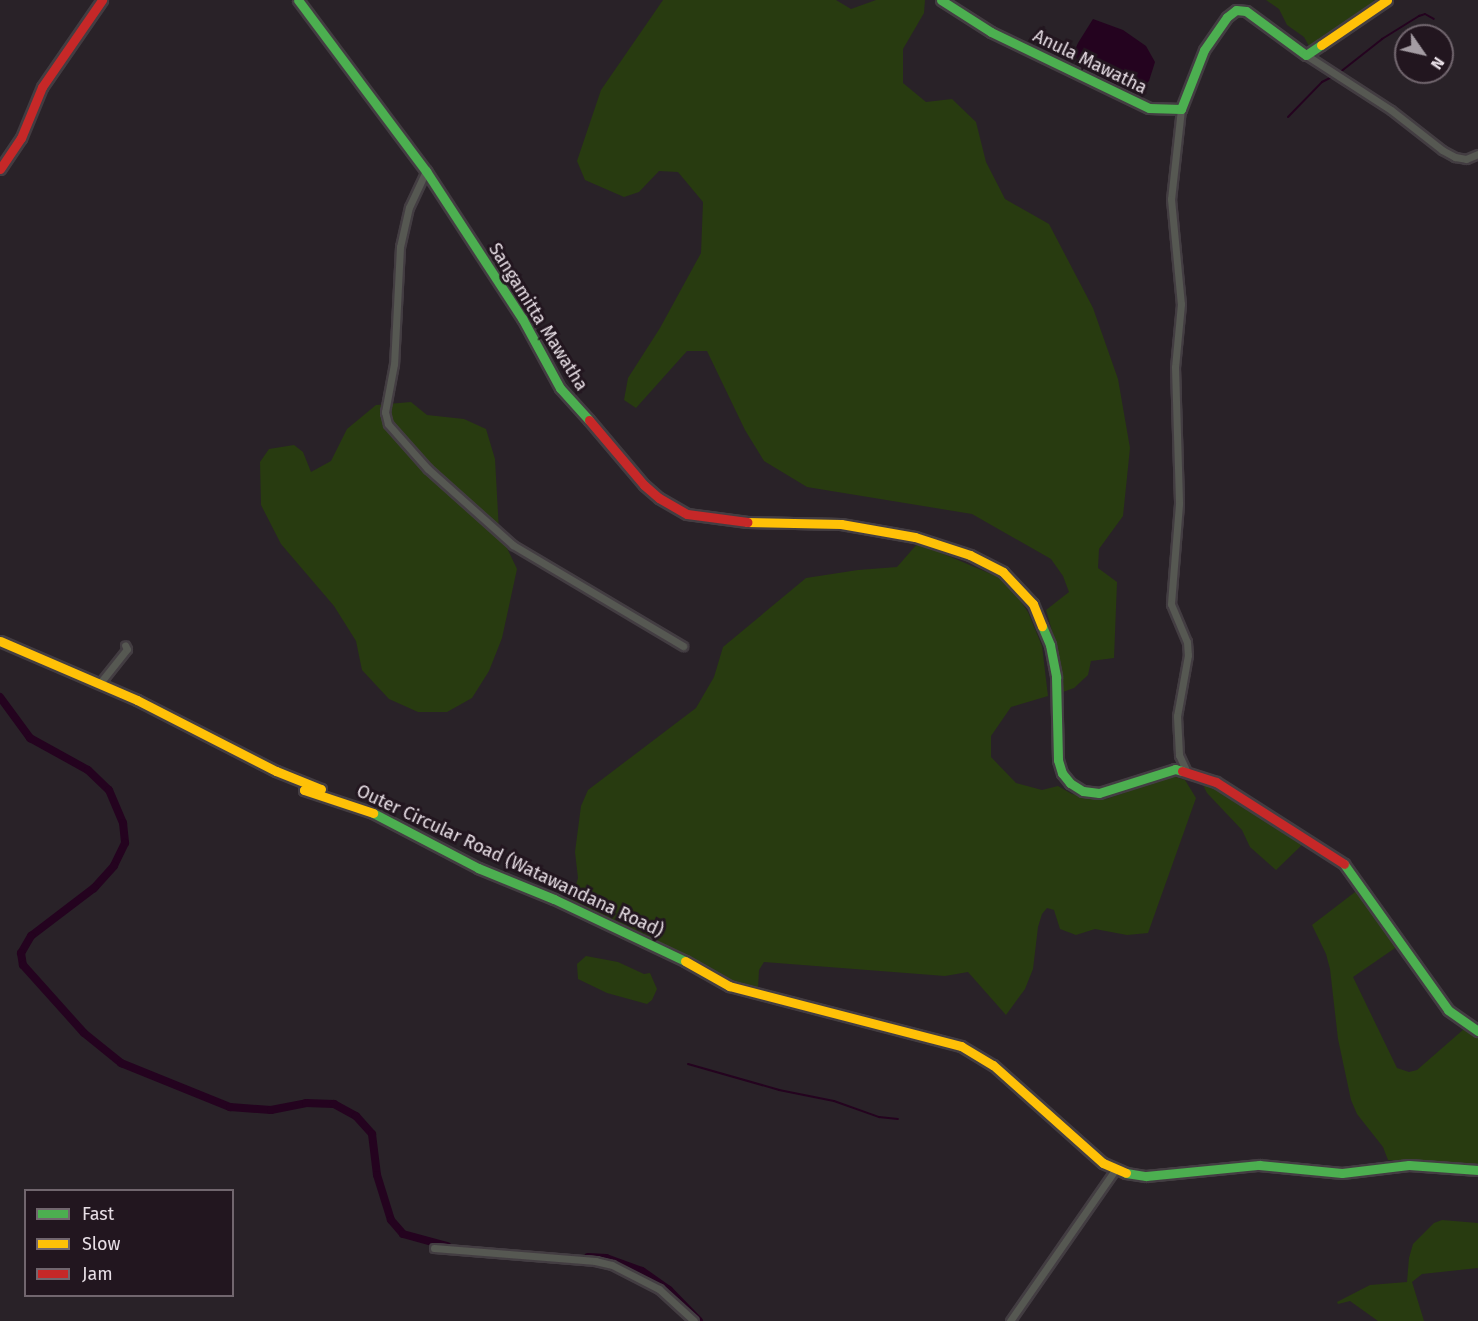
<!DOCTYPE html>
<html>
<head>
<meta charset="utf-8">
<style>
  body { margin:0 }
  #map { position:relative; width:1478px; height:1321px; overflow:hidden; background:#292228; font-family:"Fira Sans",sans-serif }
  div>[style] { position:absolute }
  .green>* { inset:0; background:#283b10 }
  .water>* { inset:0; background:#24031f }
  .stream>* { height:2px; margin:-1px; padding:0 1px; transform-origin:1px; border-radius:1px; background:#24031f }
  .canal>* { height:8px; margin:-4px; padding:0 4px; transform-origin:4px; border-radius:4px; background:#24031f }
  .roads { filter:drop-shadow(2px 0 #433d42) drop-shadow(-2px 0 #433d42) drop-shadow(0 2px #433d42) drop-shadow(0 -2px #433d42) }
  .street>* { height:7px; margin:-3.5px; padding:0 3.5px; transform-origin:3.5px; border-radius:3.5px; background:#565852 }
  .fast>* { height:9px; margin:-4.5px; padding:0 4.5px; transform-origin:4.5px; border-radius:4.5px; background:#4caf50 }
  .slow>* { height:9px; margin:-4.5px; padding:0 4.5px; transform-origin:4.5px; border-radius:4.5px; background:#ffc107 }
  .jam>* { height:9px; margin:-4.5px; padding:0 4.5px; transform-origin:4.5px; border-radius:4.5px; background:#c62828 }
  span { translate:-50% -50%; white-space:nowrap; text-align:center; line-height:1.15; -webkit-text-stroke:6px #22161f; paint-order:stroke }
  .street-label { font-size:18px; color:#e7dee5 }
  .legend { position:absolute; left:24px; top:1189px; width:210px; height:108px; box-sizing:border-box; background:#22161f; border:2px solid #71666e; margin:0; padding:8px 10px; list-style:none; font-size:18px; color:#e7dee5 }
  .legend li { display:flex; align-items:center; gap:12px; height:30px }
  .legend b { width:30px; border:2px solid #71666e }
  .north { position:absolute; left:1394px; top:24px; width:60px; height:60px; box-sizing:border-box; background:#22161f; border:2px solid #71666e; border-radius:50%; rotate:124deg; font-size:16px; font-weight:700; line-height:24px; text-align:center; color:#e7dee5 }
  .north::after { content:''; display:block; margin:auto; width:21px; height:27px; background:#a49ca3; clip-path:polygon(50% 0,100% 100%,50% 72%,0 100%) }
</style>
</head>
<body>
<div id="map">
  <div class="green">
    <i style="clip-path:polygon(663px 0,836px 0,851px 9px,876px 0,925px 0,924px 13px,903px 49px,903px 83px,926px 102px,952px 99px,976px 122px,986px 162px,1005px 199px,1049px 224px,1093px 308px,1118px 379px,1130px 448px,1123px 516px,1099px 549px,1098px 568px,1117px 582px,1114px 658px,1091px 661px,1088px 675px,1074px 688px,1063px 692px,1057px 648px,1046px 610px,1069px 592px,1063px 576px,1051px 559px,972px 514px,807px 487px,764px 461px,745px 430px,707px 351px,687px 351px,636px 408px,624px 400px,628px 378px,660px 328px,701px 253px,703px 202px,678px 172px,659px 171px,639px 192px,624px 197px,585px 180px,577px 161px,601px 90px)"></i>
    <i style="clip-path:polygon(1266px 0,1373px 0,1375px 2px,1347px 25px,1309px 46px,1304px 37px,1287px 25px,1279px 9px)"></i>
    <i style="clip-path:polygon(411px 402px,427px 415px,464px 419px,486px 429px,495px 459px,499px 531px,517px 569px,502px 638px,489px 671px,472px 698px,447px 712px,418px 712px,389px 699px,362px 670px,356px 641px,334px 606px,281px 544px,261px 505px,260px 462px,269px 449px,294px 445px,303px 452px,311px 472px,331px 461px,347px 429px,376px 405px)"></i>
    <i style="clip-path:polygon(918px 543px,998px 577px,1011px 587px,1028px 612px,1042px 646px,1048px 696px,1011px 707px,991px 736px,991px 757px,1016px 783px,1042px 790px,1058px 786px,1072px 794px,1106px 799px,1173px 776px,1185px 780px,1196px 798px,1148px 933px,1127px 935px,1095px 929px,1076px 935px,1060px 929px,1054px 910px,1047px 908px,1042px 914px,1038px 927px,1033px 969px,1025px 989px,1006px 1015px,968px 972px,945px 976px,764px 962px,759px 970px,758px 988px,740px 986px,676px 950px,571px 901px,578px 878px,575px 852px,581px 806px,588px 790px,696px 708px,714px 677px,723px 647px,806px 578px,858px 570px,897px 567px)"></i>
    <i style="clip-path:polygon(1207px 780px,1304px 843px,1276px 870px,1250px 847px,1242px 830px,1207px 793px,1203px 785px)"></i>
    <i style="clip-path:polygon(1359px 889px,1398px 946px,1353px 977px,1397px 1068px,1409px 1072px,1417px 1070px,1464px 1029px,1478px 1035px,1478px 1166px,1388px 1160px,1383px 1147px,1357px 1114px,1351px 1100px,1338px 1039px,1330px 969px,1326px 954px,1312px 925px)"></i>
    <i style="clip-path:polygon(586px 956px,618px 962px,644px 974px,650px 973px,657px 989px,652px 1000px,647px 1004px,607px 993px,578px 979px,577px 964px)"></i>
    <i style="clip-path:polygon(1442px 1220px,1478px 1223px,1478px 1268px,1422px 1274px,1412px 1282px,1424px 1321px,1378px 1321px,1350px 1301px,1338px 1304px,1337px 1302px,1370px 1285px,1407px 1282px,1409px 1258px,1413px 1244px,1434px 1223px)"></i>
  </div>
  <div class="water">
    <i style="clip-path:polygon(1093px 19px,1123px 30px,1146px 46px,1155px 62px,1149px 81px,1140px 90px,1114px 84px,1096px 74px,1076px 58px,1074px 52px,1078px 43px)"></i>
  </div>
  <div class="stream">
    <i style="left:1339px;top:73px;width:55px;rotate:-38.3deg"></i>
    <i style="left:1382px;top:39px;width:44px;rotate:-31.9deg"></i>
    <i style="left:1419px;top:16px;width:6px;rotate:-18deg"></i>
    <i style="left:1425px;top:14px;width:10px;rotate:29deg"></i>
    <i style="left:1288px;top:117px;width:49px;rotate:-45.8deg"></i>
    <i style="left:1322px;top:82px;width:13px;rotate:-27deg"></i>
    <i style="left:688px;top:1064px;width:95px;rotate:15.9deg"></i>
    <i style="left:779px;top:1090px;width:56px;rotate:11.3deg"></i>
    <i style="left:834px;top:1101px;width:48px;rotate:19.6deg"></i>
    <i style="left:879px;top:1117px;width:19px;rotate:6deg"></i>
  </div>
  <div class="canal">
    <i style="left:0;top:697px;width:51px;rotate:53.8deg"></i>
    <i style="left:30px;top:738px;width:66px;rotate:28.9deg"></i>
    <i style="left:88px;top:770px;width:29px;rotate:44deg"></i>
    <i style="left:109px;top:790px;width:36px;rotate:67deg"></i>
    <i style="left:123px;top:823px;width:20px;rotate:84deg"></i>
    <i style="left:125px;top:843px;width:25px;rotate:116deg"></i>
    <i style="left:114px;top:866px;width:30px;rotate:132deg"></i>
    <i style="left:94px;top:888px;width:79px;rotate:142.7deg"></i>
    <i style="left:31px;top:936px;width:20px;rotate:120deg"></i>
    <i style="left:21px;top:953px;width:12px;rotate:81deg"></i>
    <i style="left:23px;top:965px;width:91px;rotate:48.1deg"></i>
    <i style="left:84px;top:1033px;width:48px;rotate:39deg"></i>
    <i style="left:121px;top:1063px;width:118px;rotate:22deg"></i>
    <i style="left:230px;top:1107px;width:41px;rotate:4.2deg"></i>
    <i style="left:271px;top:1110px;width:36px;rotate:-11deg"></i>
    <i style="left:306px;top:1103px;width:28px;rotate:2deg"></i>
    <i style="left:334px;top:1104px;width:25px;rotate:29deg"></i>
    <i style="left:356px;top:1116px;width:24px;rotate:48deg"></i>
    <i style="left:372px;top:1134px;width:41px;rotate:83deg"></i>
    <i style="left:377px;top:1175px;width:47px;rotate:72.7deg"></i>
    <i style="left:391px;top:1220px;width:18px;rotate:49deg"></i>
    <i style="left:403px;top:1234px;width:46px;rotate:15.3deg"></i>
    <i style="left:588px;top:1257px;width:18px;rotate:3deg"></i>
    <i style="left:606px;top:1258px;width:38px;rotate:20deg"></i>
    <i style="left:642px;top:1271px;width:33px;rotate:35deg"></i>
    <i style="left:669px;top:1290px;width:43px;rotate:45.9deg"></i>
  </div>
  <div class="roads">
    <div class="street">
      <i style="left:1306px;top:55px;width:101px;rotate:32.9deg"></i>
      <i style="left:1391px;top:110px;width:65px;rotate:38.1deg"></i>
      <i style="left:1442px;top:150px;width:15px;rotate:28deg"></i>
      <i style="left:1455px;top:157px;width:11px;rotate:10deg"></i>
      <i style="left:1466px;top:159px;width:13px;rotate:-23deg"></i>
      <i style="left:1181px;top:109px;width:91px;rotate:96.3deg"></i>
      <i style="left:1171px;top:199px;width:105px;rotate:84.6deg"></i>
      <i style="left:1181px;top:304px;width:63px;rotate:95.4deg"></i>
      <i style="left:1175px;top:367px;width:137px;rotate:88.3deg"></i>
      <i style="left:1179px;top:504px;width:100px;rotate:94.6deg"></i>
      <i style="left:1171px;top:604px;width:41px;rotate:67.2deg"></i>
      <i style="left:1187px;top:642px;width:13px;rotate:86deg"></i>
      <i style="left:1188px;top:655px;width:62px;rotate:100.2deg"></i>
      <i style="left:1177px;top:716px;width:39px;rotate:87deg"></i>
      <i style="left:1179px;top:755px;width:17px;rotate:65deg"></i>
      <i style="left:426px;top:171px;width:40px;rotate:115deg"></i>
      <i style="left:409px;top:207px;width:41px;rotate:102.7deg"></i>
      <i style="left:400px;top:247px;width:117px;rotate:92.9deg"></i>
      <i style="left:394px;top:364px;width:49px;rotate:100.6deg"></i>
      <i style="left:385px;top:412px;width:12px;rotate:76deg"></i>
      <i style="left:388px;top:424px;width:60px;rotate:48.4deg"></i>
      <i style="left:428px;top:469px;width:114px;rotate:41.8deg"></i>
      <i style="left:513px;top:545px;width:198px;rotate:30.7deg"></i>
      <i style="left:100px;top:683px;width:43px;rotate:-51.5deg"></i>
      <i style="left:127px;top:649px;width:4px;rotate:-117deg"></i>
      <i style="left:434px;top:1248px;width:162px;rotate:4.6deg"></i>
      <i style="left:595px;top:1261px;width:17px;rotate:13deg"></i>
      <i style="left:612px;top:1265px;width:53px;rotate:27.1deg"></i>
      <i style="left:659px;top:1289px;width:47px;rotate:42.4deg"></i>
      <i style="left:1010px;top:1321px;width:184px;rotate:-55.2deg"></i>
    </div>
    <div class="fast">
      <i style="left:298px;top:0;width:214px;rotate:53.2deg"></i>
      <i style="left:426px;top:171px;width:176px;rotate:56.9deg"></i>
      <i style="left:522px;top:318px;width:80px;rotate:61.5deg"></i>
      <i style="left:560px;top:388px;width:43px;rotate:47.8deg"></i>
      <i style="left:941px;top:0;width:59px;rotate:32.6deg"></i>
      <i style="left:991px;top:32px;width:175px;rotate:25.7deg"></i>
      <i style="left:1149px;top:108px;width:32px;rotate:2deg"></i>
      <i style="left:1181px;top:109px;width:63px;rotate:-68.7deg"></i>
      <i style="left:1204px;top:50px;width:40px;rotate:-55.1deg"></i>
      <i style="left:1227px;top:17px;width:11px;rotate:-38deg"></i>
      <i style="left:1236px;top:10px;width:10px;rotate:6deg"></i>
      <i style="left:1246px;top:11px;width:74px;rotate:36.3deg"></i>
      <i style="left:1306px;top:55px;width:18px;rotate:-34deg"></i>
      <i style="left:1042px;top:626px;width:21px;rotate:67deg"></i>
      <i style="left:1050px;top:645px;width:33px;rotate:79deg"></i>
      <i style="left:1056px;top:677px;width:83px;rotate:88.6deg"></i>
      <i style="left:1058px;top:760px;width:14px;rotate:73deg"></i>
      <i style="left:1062px;top:773px;width:13px;rotate:51deg"></i>
      <i style="left:1070px;top:783px;width:15px;rotate:32deg"></i>
      <i style="left:1083px;top:791px;width:16px;rotate:7deg"></i>
      <i style="left:1099px;top:793px;width:80px;rotate:-17.5deg"></i>
      <i style="left:1175px;top:769px;width:7px;rotate:16deg"></i>
      <i style="left:373px;top:813px;width:119px;rotate:27.6deg"></i>
      <i style="left:478px;top:868px;width:82px;rotate:22.2deg"></i>
      <i style="left:554px;top:899px;width:145px;rotate:25.3deg"></i>
      <i style="left:1344px;top:864px;width:179px;rotate:54.5deg"></i>
      <i style="left:1448px;top:1010px;width:37px;rotate:35deg"></i>
      <i style="left:1126px;top:1173px;width:20px;rotate:9deg"></i>
      <i style="left:1146px;top:1176px;width:114px;rotate:-5.6deg"></i>
      <i style="left:1259px;top:1165px;width:83px;rotate:5.5deg"></i>
      <i style="left:1342px;top:1173px;width:67px;rotate:-6.8deg"></i>
      <i style="left:1409px;top:1165px;width:69px;rotate:4.1deg"></i>
    </div>
    <div class="slow">
      <i style="left:1321px;top:45px;width:80px;rotate:-34.3deg"></i>
      <i style="left:747px;top:522px;width:94px;rotate:1.2deg"></i>
      <i style="left:841px;top:524px;width:75px;rotate:10deg"></i>
      <i style="left:915px;top:537px;width:58px;rotate:18.1deg"></i>
      <i style="left:970px;top:555px;width:37px;rotate:27deg"></i>
      <i style="left:1003px;top:572px;width:44px;rotate:46.8deg"></i>
      <i style="left:1033px;top:604px;width:24px;rotate:68deg"></i>
      <i style="left:0;top:641px;width:149px;rotate:23.3deg"></i>
      <i style="left:137px;top:700px;width:156px;rotate:27.1deg"></i>
      <i style="left:276px;top:771px;width:48px;rotate:21.8deg"></i>
      <i style="left:321px;top:789px;width:17px;rotate:177deg"></i>
      <i style="left:304px;top:790px;width:73px;rotate:18.4deg"></i>
      <i style="left:685px;top:961px;width:51px;rotate:29.6deg"></i>
      <i style="left:729px;top:986px;width:240px;rotate:14.5deg"></i>
      <i style="left:961px;top:1046px;width:37px;rotate:31deg"></i>
      <i style="left:993px;top:1065px;width:147px;rotate:41.7deg"></i>
      <i style="left:1103px;top:1163px;width:25px;rotate:23deg"></i>
    </div>
    <div class="jam">
      <i style="left:0;top:169px;width:37px;rotate:-56deg"></i>
      <i style="left:21px;top:138px;width:55px;rotate:-67.6deg"></i>
      <i style="left:42px;top:87px;width:106px;rotate:-55.4deg"></i>
      <i style="left:589px;top:420px;width:85px;rotate:49.8deg"></i>
      <i style="left:644px;top:485px;width:20px;rotate:41deg"></i>
      <i style="left:659px;top:498px;width:32px;rotate:30deg"></i>
      <i style="left:687px;top:514px;width:61px;rotate:7.6deg"></i>
      <i style="left:1182px;top:771px;width:36px;rotate:18deg"></i>
      <i style="left:1216px;top:782px;width:152px;rotate:32.6deg"></i>
    </div>
  </div>
  <div class="street-label">
    <span style="left:1090px;top:62px;rotate:26deg">Anula Mawatha</span>
    <span style="left:538px;top:317px;rotate:58deg">Sangamitta Mawatha</span>
    <span style="left:510px;top:861px;rotate:25deg">Outer Circular Road (Watawandana Road)</span>
  </div>
  <ul class="legend">
  <li><b style="height:8px;background:#4caf50"></b>Fast</li>
  <li><b style="height:8px;background:#ffc107"></b>Slow</li>
  <li><b style="height:8px;background:#c62828"></b>Jam</li>
  </ul>
  <div class="north">N</div>
</div>
</body>
</html>
